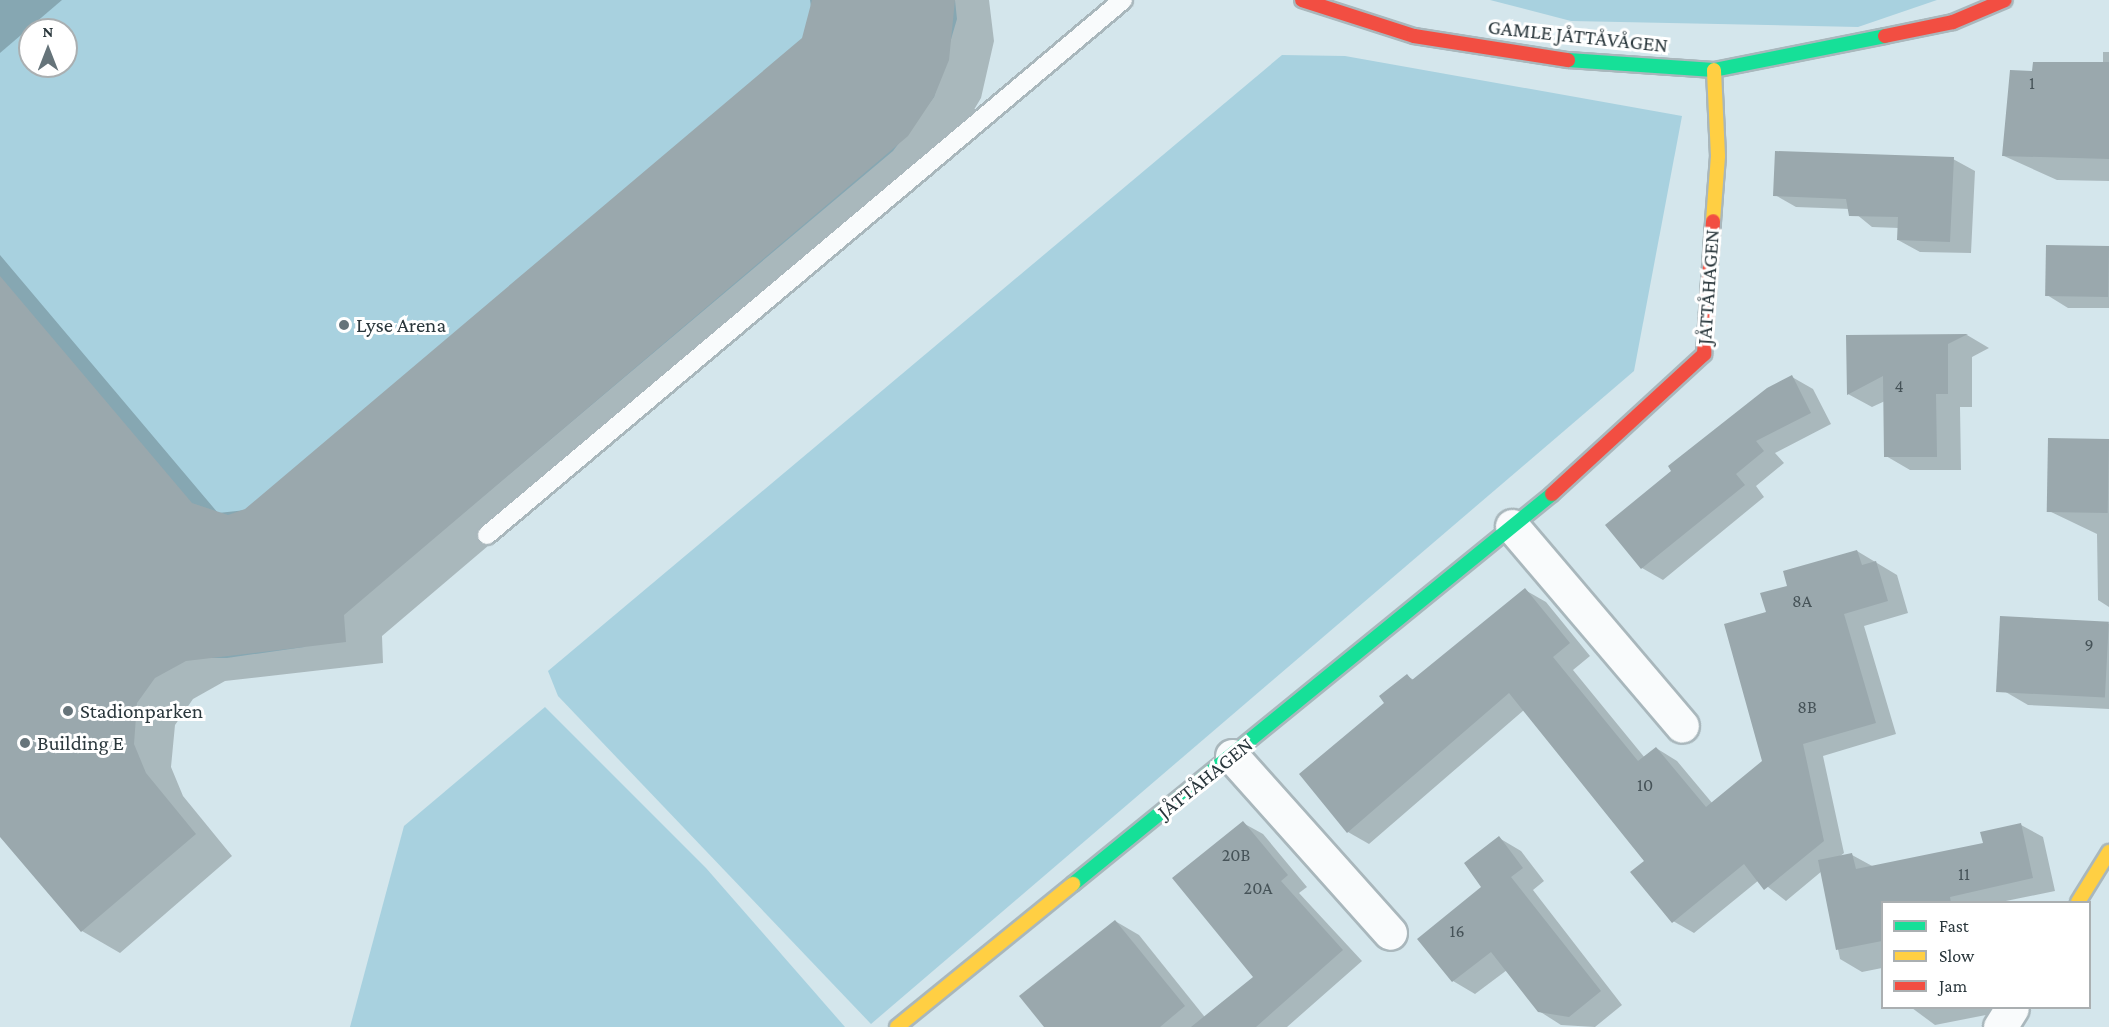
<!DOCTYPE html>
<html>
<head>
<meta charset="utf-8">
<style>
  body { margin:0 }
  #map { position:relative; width:2109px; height:1027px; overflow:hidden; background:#d4e6ec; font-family:"Crimson Pro",serif }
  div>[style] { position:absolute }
  .green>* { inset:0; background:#a8d1df }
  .shadow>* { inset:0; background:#0003 }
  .building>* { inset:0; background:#9aa8ad; transform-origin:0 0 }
  .roads { filter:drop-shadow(2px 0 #a9b7bc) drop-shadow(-2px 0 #a9b7bc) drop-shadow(0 2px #a9b7bc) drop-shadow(0 -2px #a9b7bc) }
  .lane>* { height:18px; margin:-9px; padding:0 9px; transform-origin:9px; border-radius:9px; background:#f9fbfc }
  .street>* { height:33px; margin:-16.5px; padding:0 16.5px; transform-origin:16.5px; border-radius:16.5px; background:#f9fbfc }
  .fast>* { height:14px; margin:-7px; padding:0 7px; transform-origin:7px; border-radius:7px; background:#16e098 }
  .slow>* { height:14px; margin:-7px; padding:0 7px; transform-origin:7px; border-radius:7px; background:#ffcf43 }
  .jam>* { height:14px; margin:-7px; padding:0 7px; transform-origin:7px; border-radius:7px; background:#f24e42 }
  .dots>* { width:16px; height:16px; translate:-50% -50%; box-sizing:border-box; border:3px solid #fff; border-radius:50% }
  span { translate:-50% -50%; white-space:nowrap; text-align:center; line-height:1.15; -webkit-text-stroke:6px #fff; paint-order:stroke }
  .number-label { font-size:18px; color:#465358 }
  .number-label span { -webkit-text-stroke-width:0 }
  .street-label { font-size:21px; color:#2a373c }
  .poi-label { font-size:21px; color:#2a373c }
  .left { translate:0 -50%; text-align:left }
  .legend { position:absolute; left:1881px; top:901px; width:210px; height:108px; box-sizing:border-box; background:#fff; border:2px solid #aaafb1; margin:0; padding:8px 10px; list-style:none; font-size:18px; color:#2a373c }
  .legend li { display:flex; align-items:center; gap:12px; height:30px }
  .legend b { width:30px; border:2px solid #aaafb1 }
  .north { position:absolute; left:18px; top:18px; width:60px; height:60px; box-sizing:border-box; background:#fff; border:2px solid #aaafb1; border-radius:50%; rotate:0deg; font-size:16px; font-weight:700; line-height:24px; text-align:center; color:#2a373c }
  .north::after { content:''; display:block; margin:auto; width:21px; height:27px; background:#66747a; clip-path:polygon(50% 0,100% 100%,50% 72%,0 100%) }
</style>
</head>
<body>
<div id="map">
  <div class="green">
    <i style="clip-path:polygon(evenodd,0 0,955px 0,957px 19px,934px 97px,893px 151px,304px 647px,227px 658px,207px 658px,0 501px,0 0,30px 30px,66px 30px,66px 66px,30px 66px,30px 30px)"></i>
    <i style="clip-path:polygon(1490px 0,1937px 0,1858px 27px,1571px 21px)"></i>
    <i style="clip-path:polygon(1282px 55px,1345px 56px,1682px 116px,1634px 371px,871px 1024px,558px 696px,548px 671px)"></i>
    <i style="clip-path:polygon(545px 707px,706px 868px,845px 1027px,350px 1027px,404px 826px)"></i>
  </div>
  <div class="shadow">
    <i style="clip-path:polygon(0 0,62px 0,0 53px)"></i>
    <i style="clip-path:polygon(810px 0,989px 0,994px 41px,981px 98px,945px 158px,382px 636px,383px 663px,225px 681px,193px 699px,175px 725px,171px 767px,183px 796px,232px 856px,120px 953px,82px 931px,0 834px,0 255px,218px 513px,246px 510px,803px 39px,813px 21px)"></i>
    <i style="clip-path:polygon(2103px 52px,2109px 52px,2109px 181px,2057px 180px,2004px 156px,2034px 73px,2103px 63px)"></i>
    <i style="clip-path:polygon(1953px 159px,1975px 171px,1971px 253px,1920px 252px,1898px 240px,1899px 228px,1872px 227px,1850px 209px,1796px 207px,1775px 195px)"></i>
    <i style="clip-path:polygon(2109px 247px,2109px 308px,2068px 308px,2047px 295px)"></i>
    <i style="clip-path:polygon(1967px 335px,1989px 348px,1972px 357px,1972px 407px,1960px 407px,1961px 470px,1910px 470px,1886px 456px,1885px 401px,1872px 407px,1848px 394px,1848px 336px)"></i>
    <i style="clip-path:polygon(1792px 377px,1813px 389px,1831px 424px,1775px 453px,1784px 463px,1756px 486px,1764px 497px,1663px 580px,1642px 568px,1607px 525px)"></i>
    <i style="clip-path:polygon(2109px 440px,2109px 607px,2098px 600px,2097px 534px,2049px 511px)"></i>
    <i style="clip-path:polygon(1857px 551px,1897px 575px,1908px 613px,1864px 626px,1896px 734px,1823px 756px,1844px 853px,1839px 857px,1852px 855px,1874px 867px,1984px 844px,2021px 825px,2043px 837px,2055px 891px,2001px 902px,1882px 902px,1882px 968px,1862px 972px,1840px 959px,1822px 871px,1786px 901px,1759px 880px,1694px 933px,1673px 921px,1646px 861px,1524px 710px,1369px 844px,1348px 832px,1301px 775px,1386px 703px,1407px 676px,1414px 680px,1525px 590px,1546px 602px,1590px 656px,1573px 670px,1645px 758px,1656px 748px,1677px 761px,1713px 804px,1763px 762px,1768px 613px,1789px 587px)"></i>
    <i style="clip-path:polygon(2002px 618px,2109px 624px,2109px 709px,2028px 705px,2004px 691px)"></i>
    <i style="clip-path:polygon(1243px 823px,1263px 834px,1307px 887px,1299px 893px,1362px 961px,1287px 1027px,1229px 1027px,1255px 977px)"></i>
    <i style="clip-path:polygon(1499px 838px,1521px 851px,1544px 881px,1533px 890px,1622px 1005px,1595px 1027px,1561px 1025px,1539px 1011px,1507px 970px,1475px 994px,1453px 981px)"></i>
    <i style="clip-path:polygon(1115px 921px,1139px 935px,1208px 1021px,1200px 1027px,1046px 1027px)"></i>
    <i style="clip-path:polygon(1912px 1008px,1990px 1008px,1991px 1014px,1935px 1025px)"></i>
  </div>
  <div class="building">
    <i style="clip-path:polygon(812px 0,955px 0,949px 60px,934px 97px,908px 136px,344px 615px,346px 642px,186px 661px,155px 678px,137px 703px,134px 744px,146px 773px,196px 834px,81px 932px,0 837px,0 276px,192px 503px,228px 515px,245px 509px,802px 38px)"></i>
    <i style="clip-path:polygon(2033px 62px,2109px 62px,2109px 159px,2002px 156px,2010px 70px,2032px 71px)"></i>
    <i style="clip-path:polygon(1775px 151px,1954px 157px,1950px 242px,1897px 240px,1898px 217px,1849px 216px,1846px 199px,1773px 196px)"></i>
    <i style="left:2046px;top:245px;width:63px;height:51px;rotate:1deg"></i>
    <i style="clip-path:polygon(1968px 334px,1948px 344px,1948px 394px,1936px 394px,1937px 457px,1884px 457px,1883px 376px,1847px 395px,1846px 335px)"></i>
    <i style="clip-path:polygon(1792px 375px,1811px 413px,1756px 441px,1764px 451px,1736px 474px,1745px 485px,1641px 569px,1605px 525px,1671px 471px,1668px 466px,1767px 388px)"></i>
    <i style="left:2048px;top:438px;width:61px;height:74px;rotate:1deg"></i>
    <i style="clip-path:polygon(1857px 550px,1862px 565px,1876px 561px,1888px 601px,1844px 614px,1876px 723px,1803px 744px,1824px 841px,1764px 890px,1744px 864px,1672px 923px,1630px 872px,1644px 861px,1509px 693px,1347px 833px,1299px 774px,1384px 703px,1379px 696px,1407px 674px,1412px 680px,1525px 588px,1570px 643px,1553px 657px,1638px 761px,1656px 747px,1706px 807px,1762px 761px,1724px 624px,1766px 612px,1760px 593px,1787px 586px,1783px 571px)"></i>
    <i style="left:2000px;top:616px;width:109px;height:76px;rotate:3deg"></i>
    <i style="clip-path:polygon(1243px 821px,1288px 875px,1281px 881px,1343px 950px,1256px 1027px,1191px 1027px,1253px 977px,1172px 878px)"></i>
    <i style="clip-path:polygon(2021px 823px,2033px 878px,1950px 897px,1951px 903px,1882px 903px,1882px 941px,1836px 950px,1818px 860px,1852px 853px,1856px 869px,1983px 843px,1980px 832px)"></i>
    <i style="clip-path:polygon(1499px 836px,1523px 868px,1511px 877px,1601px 991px,1569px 1017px,1538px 1012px,1491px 952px,1452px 982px,1417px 939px,1481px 887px,1464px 863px)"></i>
    <i style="clip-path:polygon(1115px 920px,1185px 1006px,1160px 1027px,1044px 1027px,1019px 996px)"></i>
  </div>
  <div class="roads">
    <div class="lane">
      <i style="left:487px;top:535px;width:831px;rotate:-40.07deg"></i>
    </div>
    <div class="street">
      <i style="left:1512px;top:526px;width:262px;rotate:49.6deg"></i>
      <i style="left:1232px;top:756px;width:237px;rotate:48.2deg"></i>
      <i style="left:2000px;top:1027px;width:22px;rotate:-58deg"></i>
    </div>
    <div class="fast">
      <i style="left:1568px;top:60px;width:146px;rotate:3.9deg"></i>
      <i style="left:1714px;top:70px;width:174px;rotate:-11.2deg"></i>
      <i style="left:1073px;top:884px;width:618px;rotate:-39.15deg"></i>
    </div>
    <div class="slow">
      <i style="left:1713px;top:221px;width:65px;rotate:-85.6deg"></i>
      <i style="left:1718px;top:156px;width:86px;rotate:-92.7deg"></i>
      <i style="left:2078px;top:902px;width:59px;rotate:-58.2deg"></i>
      <i style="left:897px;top:1027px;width:227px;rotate:-39.1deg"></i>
    </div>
    <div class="jam">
      <i style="left:1302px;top:0;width:118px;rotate:17.8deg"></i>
      <i style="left:1414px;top:36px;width:156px;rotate:8.9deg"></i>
      <i style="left:1885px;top:36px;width:69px;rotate:-11.6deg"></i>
      <i style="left:1953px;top:22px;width:56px;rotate:-22.9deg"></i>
      <i style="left:1552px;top:494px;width:207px;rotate:-42.6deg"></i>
      <i style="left:1704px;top:354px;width:133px;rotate:-86.1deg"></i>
    </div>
  </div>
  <div class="dots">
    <i style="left:344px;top:325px;background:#66747a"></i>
    <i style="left:68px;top:711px;background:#66747a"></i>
    <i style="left:25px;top:743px;background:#66747a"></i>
  </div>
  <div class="number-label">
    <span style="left:2032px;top:83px">1</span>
    <span style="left:1899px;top:386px">4</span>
    <span style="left:1802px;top:601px">8A</span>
    <span style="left:2089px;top:645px">9</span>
    <span style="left:1807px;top:707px">8B</span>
    <span style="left:1645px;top:785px">10</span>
    <span style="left:1236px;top:855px">20B</span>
    <span style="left:1964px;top:874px">11</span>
    <span style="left:1258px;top:888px">20A</span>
    <span style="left:1457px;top:931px">16</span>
  </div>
  <div class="street-label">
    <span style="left:1578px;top:36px;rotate:6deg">GAMLE JÅTTÅVÅGEN</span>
    <span style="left:1708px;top:287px;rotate:-86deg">JÅTTÅHAGEN</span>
    <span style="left:1205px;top:778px;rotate:-39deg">JÅTTÅHAGEN</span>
  </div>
  <div class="poi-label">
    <span class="left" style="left:356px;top:325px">Lyse Arena</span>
    <span class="left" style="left:80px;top:711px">Stadionparken</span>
    <span class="left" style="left:37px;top:743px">Building E</span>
  </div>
  <ul class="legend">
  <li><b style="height:8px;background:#16e098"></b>Fast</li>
  <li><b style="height:8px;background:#ffcf43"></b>Slow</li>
  <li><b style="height:8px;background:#f24e42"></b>Jam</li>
  </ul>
  <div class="north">N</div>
</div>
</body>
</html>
